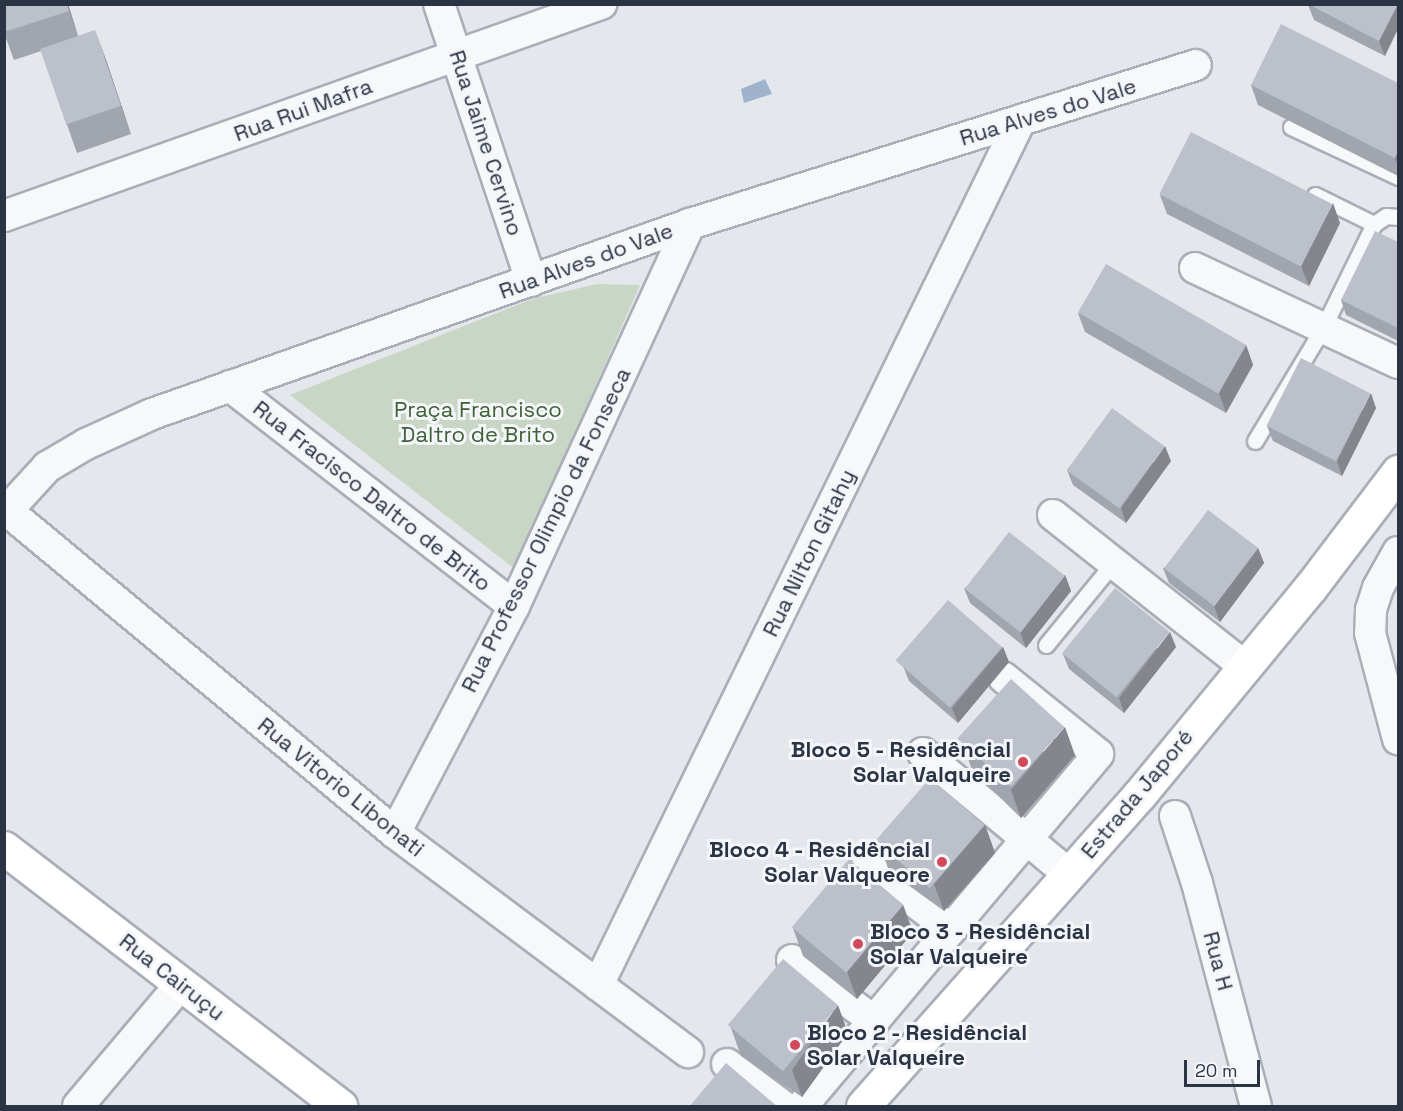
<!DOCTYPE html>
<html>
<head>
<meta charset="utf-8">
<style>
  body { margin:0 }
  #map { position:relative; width:1403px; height:1111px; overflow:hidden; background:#e4e7ec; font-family:"Space Grotesk",sans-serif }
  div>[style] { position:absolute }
  .green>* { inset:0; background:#c9d6c5 }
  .water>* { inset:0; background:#9fb4cc }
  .roads { filter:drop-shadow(2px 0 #a9aeb7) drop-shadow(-2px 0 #a9aeb7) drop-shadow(0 2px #a9aeb7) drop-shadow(0 -2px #a9aeb7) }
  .lane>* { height:15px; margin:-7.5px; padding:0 7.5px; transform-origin:7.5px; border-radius:7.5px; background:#f7f8fa }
  .street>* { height:30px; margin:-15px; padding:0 15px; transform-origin:15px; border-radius:15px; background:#f7f8fa }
  .secondary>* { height:33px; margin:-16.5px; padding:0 16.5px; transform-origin:16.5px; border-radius:16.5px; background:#fff }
  .primary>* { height:33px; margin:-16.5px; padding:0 16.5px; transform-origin:16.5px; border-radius:16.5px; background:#fff }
  .wall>* { inset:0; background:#a1a5ae }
  .shaded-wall>* { inset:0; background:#83868d }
  .building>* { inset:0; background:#bbc0ca; transform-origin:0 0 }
  .dots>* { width:16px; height:16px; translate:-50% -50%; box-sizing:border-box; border:3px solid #f4f6f9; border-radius:50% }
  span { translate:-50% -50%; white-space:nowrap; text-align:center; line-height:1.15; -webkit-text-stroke:6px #f4f6f9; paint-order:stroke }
  .street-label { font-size:22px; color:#2b3445 }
  .park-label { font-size:22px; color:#3f6138 }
  .poi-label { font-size:22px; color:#2b3445; font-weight:700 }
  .right { translate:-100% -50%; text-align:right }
  .left { translate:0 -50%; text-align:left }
  .frame { position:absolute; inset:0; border:6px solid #2b3445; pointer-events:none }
  .scale { position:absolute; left:1184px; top:1060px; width:76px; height:27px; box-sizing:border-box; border:3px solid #2b3445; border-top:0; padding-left:8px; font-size:18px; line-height:21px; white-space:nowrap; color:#2b3445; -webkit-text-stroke:4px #f4f6f9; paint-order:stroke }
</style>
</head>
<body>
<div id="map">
  <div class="green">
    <i style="clip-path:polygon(597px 284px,640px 285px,515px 569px,290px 395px,532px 299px)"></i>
  </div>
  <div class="water">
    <i style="clip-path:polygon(765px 79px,772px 94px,744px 103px,741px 89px)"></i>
  </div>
  <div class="roads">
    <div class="lane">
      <i style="left:1291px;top:127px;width:118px;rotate:25deg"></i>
      <i style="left:1315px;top:195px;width:66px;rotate:26.2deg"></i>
      <i style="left:1255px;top:441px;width:132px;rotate:-59deg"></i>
      <i style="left:1323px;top:328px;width:116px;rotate:-63.9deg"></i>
      <i style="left:1374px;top:224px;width:14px;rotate:-34deg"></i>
      <i style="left:1386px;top:216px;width:12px;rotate:5deg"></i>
      <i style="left:1046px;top:645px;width:106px;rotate:-50.7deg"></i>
    </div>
    <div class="street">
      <i style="left:439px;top:4px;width:292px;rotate:71.6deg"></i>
      <i style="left:4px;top:216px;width:634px;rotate:-19.55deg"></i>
      <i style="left:1195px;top:268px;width:224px;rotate:25.1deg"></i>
      <i style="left:230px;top:386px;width:359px;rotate:37.8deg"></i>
      <i style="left:4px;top:508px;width:508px;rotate:39.73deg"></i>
      <i style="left:395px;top:833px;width:366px;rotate:36.8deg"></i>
      <i style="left:4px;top:514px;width:64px;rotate:-47.5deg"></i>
      <i style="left:47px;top:467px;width:45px;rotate:-30.5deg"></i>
      <i style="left:86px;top:444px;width:72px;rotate:-24.4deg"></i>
      <i style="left:152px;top:414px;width:571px;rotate:-19.45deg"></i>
      <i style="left:690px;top:224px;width:530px;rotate:-17.44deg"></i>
      <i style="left:1053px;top:515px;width:242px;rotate:38.3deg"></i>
      <i style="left:1398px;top:552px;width:41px;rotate:119.1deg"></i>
      <i style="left:1378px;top:588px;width:23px;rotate:108deg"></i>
      <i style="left:1371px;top:610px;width:23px;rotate:92deg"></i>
      <i style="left:1370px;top:633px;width:110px;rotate:75.2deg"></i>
      <i style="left:923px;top:753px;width:190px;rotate:39.7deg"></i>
      <i style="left:1175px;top:816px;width:71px;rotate:71.8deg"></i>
      <i style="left:1197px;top:883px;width:231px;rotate:75.2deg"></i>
      <i style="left:395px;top:833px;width:256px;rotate:-62.3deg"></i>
      <i style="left:514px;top:606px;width:421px;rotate:-65.3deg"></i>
      <i style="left:867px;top:865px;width:106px;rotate:37.7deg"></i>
      <i style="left:792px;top:960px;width:102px;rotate:36.6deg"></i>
      <i style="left:598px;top:985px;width:962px;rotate:-63.97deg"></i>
      <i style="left:727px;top:1064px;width:70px;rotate:36.9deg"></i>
      <i style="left:78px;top:1106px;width:160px;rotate:-49.8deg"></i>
      <i style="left:802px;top:1106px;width:460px;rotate:-49.9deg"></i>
      <i style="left:1098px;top:754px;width:121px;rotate:-141deg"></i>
    </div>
    <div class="secondary">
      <i style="left:4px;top:848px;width:424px;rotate:37.5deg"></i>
    </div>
    <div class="primary">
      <i style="left:863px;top:1106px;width:417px;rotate:-48.4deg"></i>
      <i style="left:1140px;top:794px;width:267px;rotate:-50.5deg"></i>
      <i style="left:1310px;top:588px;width:146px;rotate:-52.8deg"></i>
    </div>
  </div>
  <div class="wall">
    <i style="clip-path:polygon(4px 4px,68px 4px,78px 36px,105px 57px,131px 134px,77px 153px,41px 51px,14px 60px,4px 33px)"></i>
    <i style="clip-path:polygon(1398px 4px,1385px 56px,1314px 20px,1308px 5px)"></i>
    <i style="clip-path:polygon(1398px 83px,1398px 176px,1258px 105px,1251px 85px)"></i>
    <i style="clip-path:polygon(1160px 195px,1340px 223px,1309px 286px,1167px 214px)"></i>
    <i style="clip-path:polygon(1398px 242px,1398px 341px,1346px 315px,1341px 300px)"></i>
    <i style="clip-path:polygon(1078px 313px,1246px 345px,1253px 365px,1226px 413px,1085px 332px)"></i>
    <i style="clip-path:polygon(1376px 408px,1342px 476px,1273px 441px,1267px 426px)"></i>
    <i style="clip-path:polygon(1171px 461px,1126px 523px,1073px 485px,1067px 470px)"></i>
    <i style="clip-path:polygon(1258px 548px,1264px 563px,1220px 622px,1169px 583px,1163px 568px)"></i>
    <i style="clip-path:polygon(1065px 575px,1071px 591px,1026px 648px,970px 603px,964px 588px)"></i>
    <i style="clip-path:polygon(1003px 647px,1009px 662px,958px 723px,909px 681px,903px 666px)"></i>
    <i style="clip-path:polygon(1176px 647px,1124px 713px,1069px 669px,1063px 654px)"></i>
    <i style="clip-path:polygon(962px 742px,1075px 755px,1021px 818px,972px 770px)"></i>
    <i style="clip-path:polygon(985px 825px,995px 853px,944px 911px,889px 871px,879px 843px)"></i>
    <i style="clip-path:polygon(903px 905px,913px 932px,857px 999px,803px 956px,793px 928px)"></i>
    <i style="clip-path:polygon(731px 1028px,848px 1033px,802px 1097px,741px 1056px)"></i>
  </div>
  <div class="shaded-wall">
    <i style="clip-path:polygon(67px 4px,68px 4px,79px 39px)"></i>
    <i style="clip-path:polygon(1398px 4px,1398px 29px,1385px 56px,1379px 41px)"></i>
    <i style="clip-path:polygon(95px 30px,105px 57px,131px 134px,121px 106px)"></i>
    <i style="clip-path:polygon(1398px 151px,1398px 167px,1395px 158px)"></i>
    <i style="clip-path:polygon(1333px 203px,1340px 223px,1309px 286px,1301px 266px)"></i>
    <i style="clip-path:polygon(1246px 345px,1253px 365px,1226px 413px,1219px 393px)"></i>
    <i style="clip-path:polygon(1371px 393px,1376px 408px,1342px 476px,1337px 461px)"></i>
    <i style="clip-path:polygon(1165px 446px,1171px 461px,1126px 523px,1121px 508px)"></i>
    <i style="clip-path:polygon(1258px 548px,1264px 563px,1220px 622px,1214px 606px)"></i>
    <i style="clip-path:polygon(1065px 575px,1071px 591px,1026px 648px,1020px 632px)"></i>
    <i style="clip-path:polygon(1170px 632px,1176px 647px,1124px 713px,1119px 698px)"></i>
    <i style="clip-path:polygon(1003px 647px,1009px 662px,958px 723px,952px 708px)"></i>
    <i style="clip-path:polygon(1065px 727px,1075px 755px,1021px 818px,1011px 790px)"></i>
    <i style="clip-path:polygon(985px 825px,995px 853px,944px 911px,934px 884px)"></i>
    <i style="clip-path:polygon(903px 905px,913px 932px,857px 999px,847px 972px)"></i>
    <i style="clip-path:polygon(838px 1005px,848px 1033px,802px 1097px,792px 1070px)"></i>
  </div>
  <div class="building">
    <i style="clip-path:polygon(4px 4px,67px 4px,69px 11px,4px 32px)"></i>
    <i style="clip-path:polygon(1308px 4px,1398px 4px,1379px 41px)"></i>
    <i style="clip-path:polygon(1281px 24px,1398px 83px,1398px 151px,1395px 158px,1251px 85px)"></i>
    <i style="left:95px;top:30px;width:80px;height:58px;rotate:71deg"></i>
    <i style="left:1191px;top:132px;width:159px;height:70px;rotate:27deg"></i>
    <i style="clip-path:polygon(1375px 231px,1398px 242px,1398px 328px,1341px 300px)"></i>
    <i style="left:1106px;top:264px;width:162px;height:56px;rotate:30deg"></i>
    <i style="left:1301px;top:358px;width:78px;height:76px;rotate:27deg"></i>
    <i style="left:1112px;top:408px;width:65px;height:77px;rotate:36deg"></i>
    <i style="left:1208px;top:510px;width:63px;height:73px;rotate:37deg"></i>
    <i style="left:1009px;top:532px;width:71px;height:72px;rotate:38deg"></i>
    <i style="left:1115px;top:588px;width:70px;height:84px;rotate:39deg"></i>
    <i style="left:948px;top:600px;width:72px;height:80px;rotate:41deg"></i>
    <i style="left:1011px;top:679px;width:72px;height:80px;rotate:42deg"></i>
    <i style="left:930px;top:778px;width:72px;height:83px;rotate:41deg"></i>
    <i style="left:849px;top:859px;width:71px;height:89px;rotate:40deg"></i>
    <i style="left:783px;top:959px;width:72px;height:86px;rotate:40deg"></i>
    <i style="clip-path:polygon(726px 1063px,778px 1107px,689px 1107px)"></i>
  </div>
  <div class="dots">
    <i style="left:1023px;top:762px;background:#d1495b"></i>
    <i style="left:942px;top:862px;background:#d1495b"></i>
    <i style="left:858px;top:944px;background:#d1495b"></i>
    <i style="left:795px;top:1045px;background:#d1495b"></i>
  </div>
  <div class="street-label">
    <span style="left:303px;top:110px;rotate:-20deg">Rua Rui Mafra</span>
    <span style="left:1048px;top:112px;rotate:-17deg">Rua Alves do Vale</span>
    <span style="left:486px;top:143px;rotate:72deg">Rua Jaime Cervino</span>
    <span style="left:586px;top:261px;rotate:-20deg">Rua Alves do Vale</span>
    <span style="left:372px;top:496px;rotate:38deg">Rua Fracisco Daltro de Brito</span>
    <span style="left:546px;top:530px;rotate:-64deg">Rua Professor Olimpio da Fonseca</span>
    <span style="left:809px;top:553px;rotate:-64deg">Rua Nilton Gitahy</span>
    <span style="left:341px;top:787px;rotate:39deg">Rua Vitorio Libonati</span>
    <span style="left:1137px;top:794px;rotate:-50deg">Estrada Japoré</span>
    <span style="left:1218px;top:961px;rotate:75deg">Rua H</span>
    <span style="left:172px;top:977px;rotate:38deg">Rua Cairuçu</span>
  </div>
  <div class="park-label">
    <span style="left:478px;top:422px">Praça Francisco<br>Daltro de Brito</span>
  </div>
  <div class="poi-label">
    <span class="right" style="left:1011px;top:762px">Bloco 5 - Residêncial<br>Solar Valqueire</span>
    <span class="right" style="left:930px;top:862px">Bloco 4 - Residêncial<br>Solar Valqueore</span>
    <span class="left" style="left:870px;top:944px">Bloco 3 - Residêncial<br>Solar Valqueire</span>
    <span class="left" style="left:807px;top:1045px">Bloco 2 - Residêncial<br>Solar Valqueire</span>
  </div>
  <div class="frame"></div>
  <div class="scale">20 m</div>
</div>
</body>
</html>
